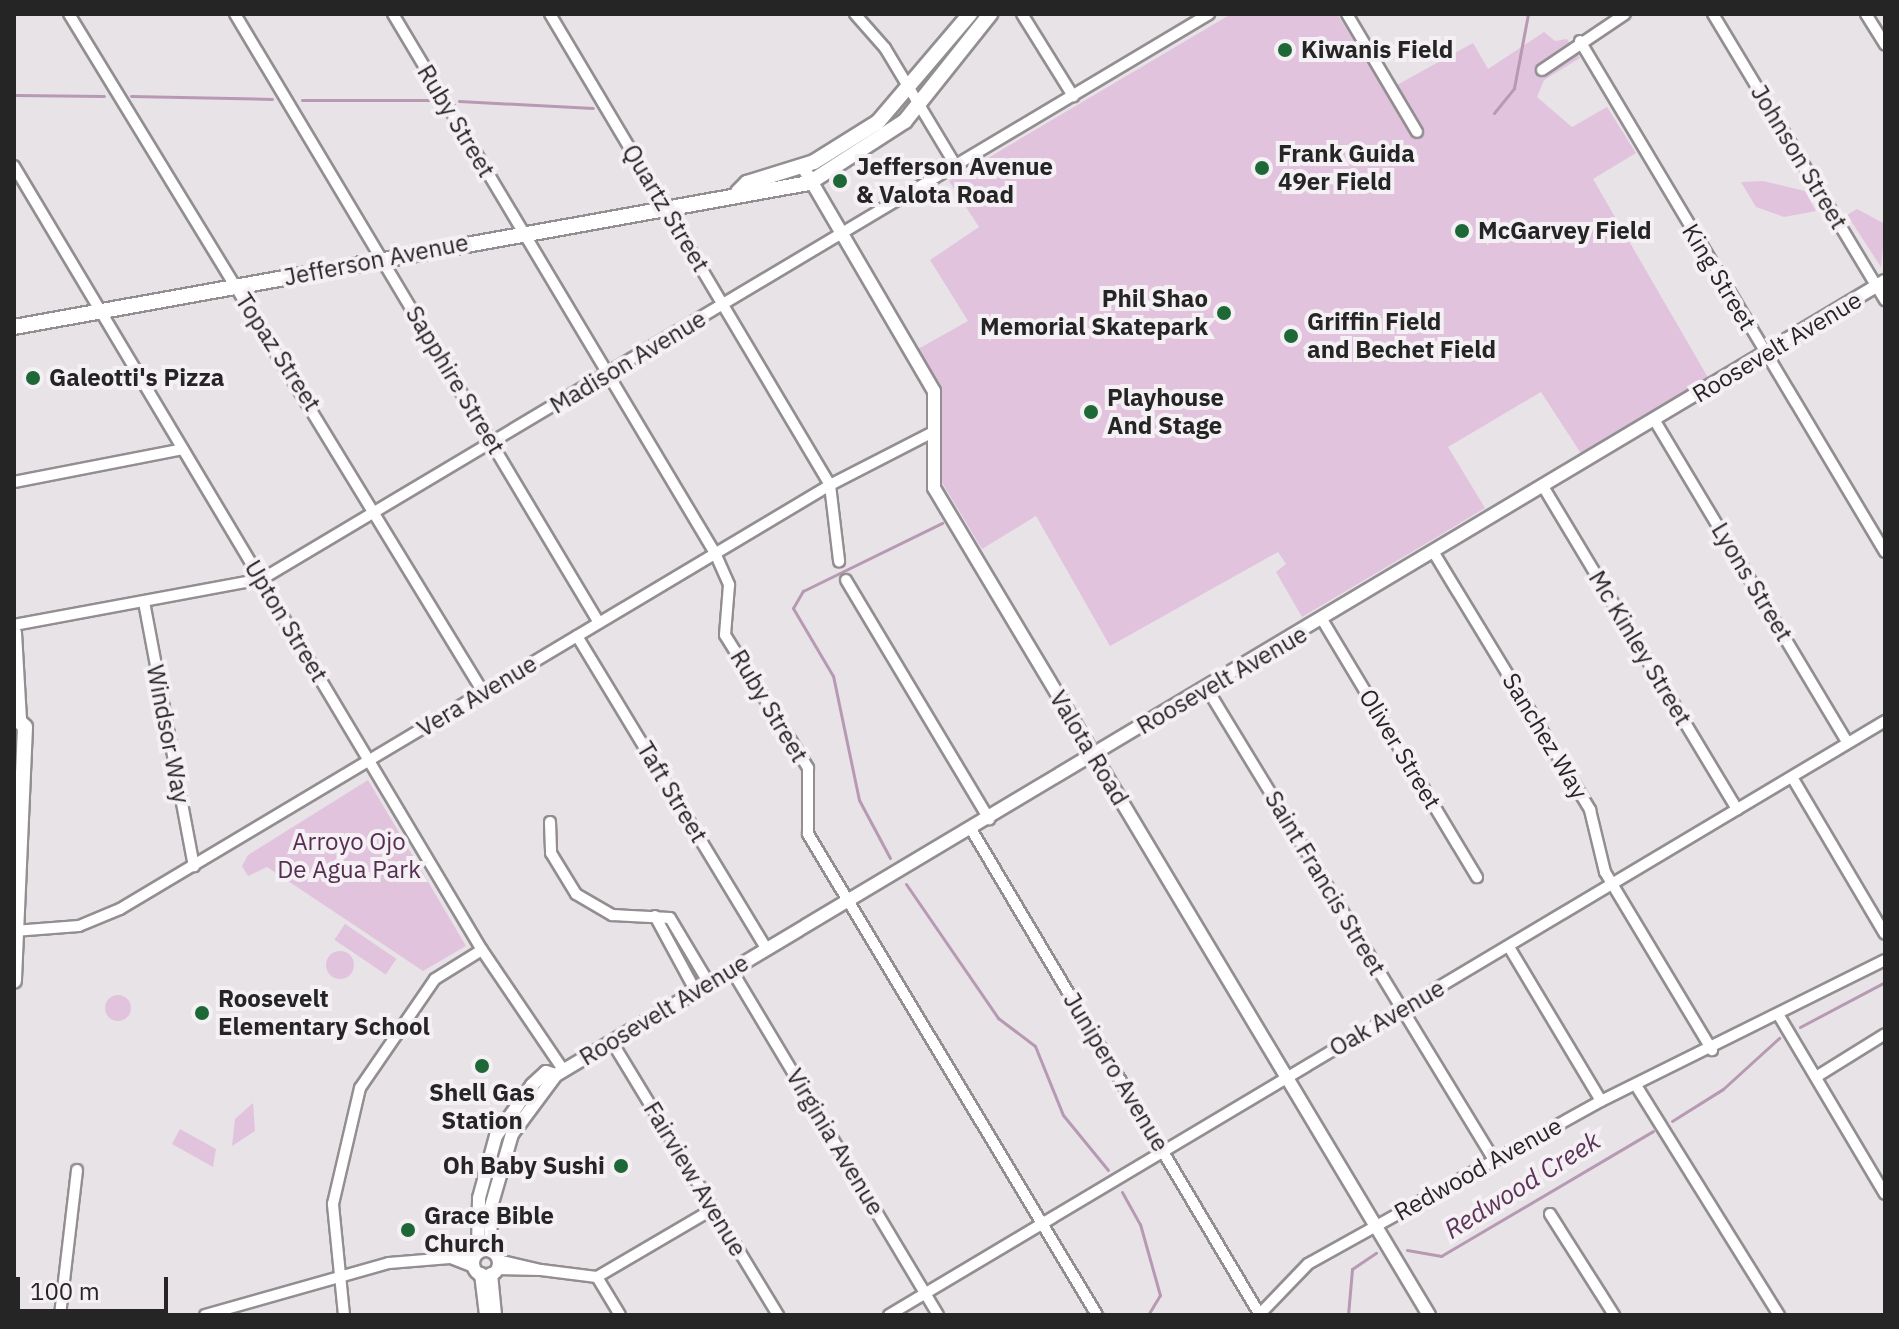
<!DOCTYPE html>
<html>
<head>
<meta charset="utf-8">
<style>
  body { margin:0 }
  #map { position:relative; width:1899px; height:1329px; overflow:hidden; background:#e8e3e7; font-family:"IBM Plex Sans",sans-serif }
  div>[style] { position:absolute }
  .green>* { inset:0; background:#e2c3de; transform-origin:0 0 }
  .round { border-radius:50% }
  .stream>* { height:3px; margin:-1.5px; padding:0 1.5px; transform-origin:1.5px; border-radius:1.5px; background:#b799b3 }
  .roads { filter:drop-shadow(2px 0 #928e91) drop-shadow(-2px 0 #928e91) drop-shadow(0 2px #928e91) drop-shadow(0 -2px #928e91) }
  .minor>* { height:10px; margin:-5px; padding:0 5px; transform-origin:5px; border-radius:5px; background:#fff }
  .tertiary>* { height:12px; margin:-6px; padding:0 6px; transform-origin:6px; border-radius:6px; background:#fff }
  .tertiary>.ring { margin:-6px; padding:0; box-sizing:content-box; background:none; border:12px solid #fff; border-radius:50% }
  .secondary>* { height:14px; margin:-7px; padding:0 7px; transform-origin:7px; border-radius:7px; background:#fff }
  .dots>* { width:22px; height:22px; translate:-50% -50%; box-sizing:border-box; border:4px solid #f5f0f4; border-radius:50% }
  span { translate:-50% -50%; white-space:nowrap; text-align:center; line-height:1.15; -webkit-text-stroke:8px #f5f0f4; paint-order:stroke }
  .poi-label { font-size:24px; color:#262526; font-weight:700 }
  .left { translate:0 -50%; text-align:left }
  .right { translate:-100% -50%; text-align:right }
  .street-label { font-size:24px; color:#262526 }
  .park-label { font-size:24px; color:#572e53 }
  .water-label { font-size:26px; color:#5d3459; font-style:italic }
  .frame { position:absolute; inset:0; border:16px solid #262526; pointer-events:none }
  .scale { position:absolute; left:16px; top:1277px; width:152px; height:36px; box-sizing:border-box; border:4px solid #262526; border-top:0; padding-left:10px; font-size:24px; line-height:28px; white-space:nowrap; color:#262526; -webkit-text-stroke:6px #f5f0f4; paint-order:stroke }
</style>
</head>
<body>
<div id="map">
  <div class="green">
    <i style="clip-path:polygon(1231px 14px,1337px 14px,1386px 91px,1473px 43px,1488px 69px,1544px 32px,1555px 41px,1567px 39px,1580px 58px,1544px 80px,1537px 97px,1572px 127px,1607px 107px,1636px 153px,1593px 179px,1710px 381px,1582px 455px,1541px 392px,1448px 447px,1485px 508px,1437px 537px,1302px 617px,1276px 572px,1286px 564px,1278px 552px,1110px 646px,1036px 516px,982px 549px,938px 476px,938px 382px,918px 349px,968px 321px,930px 260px,979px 227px,949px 181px)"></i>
    <i style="clip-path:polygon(1763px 181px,1805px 191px,1816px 211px,1784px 217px,1756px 207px,1741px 182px)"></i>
    <i style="clip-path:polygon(1857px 209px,1885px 224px,1881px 267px,1847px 215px)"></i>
    <i style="clip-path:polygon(368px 780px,466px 946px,423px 971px,267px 867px,248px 876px,242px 866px,248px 855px)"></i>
    <i style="left:345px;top:924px;width:62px;height:19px;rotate:34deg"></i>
    <i class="round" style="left:326px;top:951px;width:28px;height:28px"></i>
    <i class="round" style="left:105px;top:995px;width:26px;height:26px"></i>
    <i style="clip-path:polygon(253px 1103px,255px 1131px,232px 1146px,235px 1119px)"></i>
    <i style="clip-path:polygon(180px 1129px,216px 1149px,213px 1167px,172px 1144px)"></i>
  </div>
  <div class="stream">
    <i style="left:15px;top:95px;width:89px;rotate:0.6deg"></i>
    <i style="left:131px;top:96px;width:141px;rotate:1.2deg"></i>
    <i style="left:302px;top:100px;width:130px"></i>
    <i style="left:459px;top:101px;width:134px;rotate:3deg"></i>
    <i style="left:1494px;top:113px;width:32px;rotate:-51deg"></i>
    <i style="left:1514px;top:88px;width:75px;rotate:-79.3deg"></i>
    <i style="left:890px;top:858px;width:66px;rotate:-118.1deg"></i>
    <i style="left:859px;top:800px;width:127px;rotate:-101.8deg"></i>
    <i style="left:833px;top:676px;width:79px;rotate:-120.5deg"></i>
    <i style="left:793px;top:608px;width:20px;rotate:-60deg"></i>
    <i style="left:803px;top:591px;width:155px;rotate:-26.1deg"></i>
    <i style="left:906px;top:884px;width:163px;rotate:55.5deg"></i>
    <i style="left:998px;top:1018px;width:46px;rotate:37.1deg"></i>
    <i style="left:1035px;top:1046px;width:74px;rotate:67.9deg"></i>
    <i style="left:1063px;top:1115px;width:71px;rotate:50.7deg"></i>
    <i style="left:1800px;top:1027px;width:96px;rotate:-27.9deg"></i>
    <i style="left:1672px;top:1121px;width:60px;rotate:-32.1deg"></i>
    <i style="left:1723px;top:1089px;width:76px;rotate:-42.3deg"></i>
    <i style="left:1122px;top:1192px;width:37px;rotate:61deg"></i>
    <i style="left:1140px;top:1224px;width:74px;rotate:74.3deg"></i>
    <i style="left:1160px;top:1295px;width:23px;rotate:121deg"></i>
    <i style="left:1407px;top:1250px;width:35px;rotate:10deg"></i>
    <i style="left:1441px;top:1256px;width:246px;rotate:-30.5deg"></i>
    <i style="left:1348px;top:1315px;width:46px;rotate:-85deg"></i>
    <i style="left:1352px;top:1269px;width:29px;rotate:-34deg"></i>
  </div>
  <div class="roads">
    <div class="minor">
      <i style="left:69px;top:14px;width:794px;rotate:58.59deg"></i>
      <i style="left:235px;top:14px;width:709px;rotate:59.13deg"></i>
      <i style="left:393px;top:14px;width:628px;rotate:59.15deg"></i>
      <i style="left:715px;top:553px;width:35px;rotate:66deg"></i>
      <i style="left:729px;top:585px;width:50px;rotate:94.6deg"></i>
      <i style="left:725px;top:635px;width:157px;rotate:58deg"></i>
      <i style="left:808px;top:768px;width:66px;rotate:90deg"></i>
      <i style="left:808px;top:834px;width:561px;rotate:59deg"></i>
      <i style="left:550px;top:14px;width:548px;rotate:59.27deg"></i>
      <i style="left:830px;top:485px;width:77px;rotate:83.2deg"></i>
      <i style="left:855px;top:14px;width:45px;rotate:48.6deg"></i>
      <i style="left:885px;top:48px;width:138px;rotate:59deg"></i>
      <i style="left:1022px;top:14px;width:97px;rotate:58.1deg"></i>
      <i style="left:1347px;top:14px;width:137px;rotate:59.3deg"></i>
      <i style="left:1713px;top:14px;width:334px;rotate:59deg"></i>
      <i style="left:1866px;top:14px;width:36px;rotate:58deg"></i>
      <i style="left:1580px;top:41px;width:595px;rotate:59.17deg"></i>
      <i style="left:1542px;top:70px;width:100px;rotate:-34deg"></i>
      <i style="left:14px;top:166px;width:913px;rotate:59.17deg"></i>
      <i style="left:482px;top:950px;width:146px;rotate:55.9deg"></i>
      <i style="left:1655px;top:421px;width:375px;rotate:59.1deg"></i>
      <i style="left:14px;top:482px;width:172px;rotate:-11deg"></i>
      <i style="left:1544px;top:488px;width:375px;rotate:59deg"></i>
      <i style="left:1434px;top:553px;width:301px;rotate:58.7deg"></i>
      <i style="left:1590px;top:810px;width:64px;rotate:76.4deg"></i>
      <i style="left:1605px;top:872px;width:208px;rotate:59deg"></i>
      <i style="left:846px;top:580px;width:279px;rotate:59.1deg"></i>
      <i style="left:144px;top:602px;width:269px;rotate:79.3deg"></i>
      <i style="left:1323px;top:621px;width:299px;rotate:59deg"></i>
      <i style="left:14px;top:625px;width:252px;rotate:-10.5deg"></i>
      <i style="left:262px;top:579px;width:1103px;rotate:-30.82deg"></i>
      <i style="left:577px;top:636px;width:365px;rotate:58.8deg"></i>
      <i style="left:1206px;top:687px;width:554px;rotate:58.66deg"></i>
      <i style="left:1792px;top:777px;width:182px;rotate:59.4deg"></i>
      <i style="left:550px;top:822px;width:31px;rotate:88deg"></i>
      <i style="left:551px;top:853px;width:48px;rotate:58.6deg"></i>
      <i style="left:576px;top:894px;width:42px;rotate:30.3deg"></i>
      <i style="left:612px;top:915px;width:58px;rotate:3deg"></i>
      <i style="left:670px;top:918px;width:72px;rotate:59.2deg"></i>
      <i style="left:971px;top:829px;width:565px;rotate:59.26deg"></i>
      <i style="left:655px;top:916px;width:82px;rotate:61.6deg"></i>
      <i style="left:14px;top:931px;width:65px;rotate:-4.4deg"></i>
      <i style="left:79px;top:926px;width:44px;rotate:-22.5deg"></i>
      <i style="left:120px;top:909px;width:827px;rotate:-30.84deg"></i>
      <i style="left:830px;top:485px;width:114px;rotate:-27.2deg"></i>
      <i style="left:1509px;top:947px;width:179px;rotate:59.1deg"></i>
      <i style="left:731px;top:969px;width:403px;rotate:59.1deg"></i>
      <i style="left:1778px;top:1014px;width:209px;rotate:59.3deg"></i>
      <i style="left:612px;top:1042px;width:320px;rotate:58.7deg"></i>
      <i style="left:1816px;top:1077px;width:81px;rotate:-31.9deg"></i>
      <i style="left:1637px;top:1087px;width:269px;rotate:58.1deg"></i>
      <i style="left:1550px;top:1214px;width:120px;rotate:57.6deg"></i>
      <i style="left:474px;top:1267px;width:26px;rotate:-159deg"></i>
      <i style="left:450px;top:1258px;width:25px;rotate:-7deg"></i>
      <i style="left:497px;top:1269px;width:44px;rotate:1.3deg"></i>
      <i style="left:541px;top:1270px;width:44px;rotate:-166.9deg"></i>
      <i style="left:541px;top:1270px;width:56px;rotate:7.1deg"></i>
      <i style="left:597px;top:1277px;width:134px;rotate:-30.4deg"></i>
      <i style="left:597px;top:1277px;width:44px;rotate:58.8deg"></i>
      <i style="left:60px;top:1315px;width:146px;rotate:-83.3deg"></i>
      <i style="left:205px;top:1315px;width:191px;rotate:-15.8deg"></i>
      <i style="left:389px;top:1263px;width:61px;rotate:-4.7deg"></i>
      <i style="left:344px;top:1315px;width:112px;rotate:-95.7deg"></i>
      <i style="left:333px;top:1204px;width:119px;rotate:-76.9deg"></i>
      <i style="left:360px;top:1088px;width:132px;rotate:-55.5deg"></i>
      <i style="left:435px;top:979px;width:55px;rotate:-31.7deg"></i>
      <i style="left:889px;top:1315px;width:1160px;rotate:-30.81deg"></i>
      <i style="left:1259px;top:1315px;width:71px;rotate:-46.1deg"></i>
      <i style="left:1308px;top:1264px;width:335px;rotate:-29.1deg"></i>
      <i style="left:1601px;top:1101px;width:317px;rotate:-26.4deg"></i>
    </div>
    <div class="tertiary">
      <i style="left:803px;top:167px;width:259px;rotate:59.7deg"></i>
      <i style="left:934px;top:391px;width:97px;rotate:90deg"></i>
      <i style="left:934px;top:488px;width:964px;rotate:59.1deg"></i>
      <i style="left:556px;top:1075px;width:1548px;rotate:-30.86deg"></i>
      <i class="ring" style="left:473px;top:1250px;width:14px;height:14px"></i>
      <i style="left:478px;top:1252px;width:54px;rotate:-88.9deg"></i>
      <i style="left:479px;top:1198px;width:64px;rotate:-74.7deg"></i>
      <i style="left:496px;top:1136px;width:62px;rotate:-54.8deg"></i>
      <i style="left:532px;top:1085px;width:19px;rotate:-43deg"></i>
      <i style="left:546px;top:1072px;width:10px;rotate:17deg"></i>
      <i style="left:556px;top:1075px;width:74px;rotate:126.7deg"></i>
      <i style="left:512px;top:1134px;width:79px;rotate:106.1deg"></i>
      <i style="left:490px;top:1210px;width:41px;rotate:88.6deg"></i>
      <i style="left:481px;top:1274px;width:41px;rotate:83deg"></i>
      <i style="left:491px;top:1274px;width:41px;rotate:84.4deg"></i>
    </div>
    <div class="secondary">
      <i style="left:738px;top:192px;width:13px;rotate:-45deg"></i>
      <i style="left:747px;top:183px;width:70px;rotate:-17.4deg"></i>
      <i style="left:814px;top:162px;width:75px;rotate:-32deg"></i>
      <i style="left:878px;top:122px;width:142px;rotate:-49.6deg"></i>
      <i style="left:14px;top:327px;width:808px;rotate:-10.27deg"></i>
      <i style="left:809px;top:183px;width:114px;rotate:-32.9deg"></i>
      <i style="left:905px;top:121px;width:137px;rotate:-51.5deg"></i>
      <i style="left:14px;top:633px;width:88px;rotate:86.7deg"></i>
      <i style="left:19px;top:721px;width:8px;rotate:45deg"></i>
      <i style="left:25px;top:727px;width:254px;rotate:92.5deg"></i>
    </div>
  </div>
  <div class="dots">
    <i style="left:1285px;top:50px;background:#1d6836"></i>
    <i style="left:1262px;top:168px;background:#1d6836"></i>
    <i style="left:840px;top:181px;background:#1d6836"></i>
    <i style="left:1462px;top:231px;background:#1d6836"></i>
    <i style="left:1224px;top:313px;background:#1d6836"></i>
    <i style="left:1291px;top:336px;background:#1d6836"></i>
    <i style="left:33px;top:378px;background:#1d6836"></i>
    <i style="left:1091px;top:412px;background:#1d6836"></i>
    <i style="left:202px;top:1013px;background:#1d6836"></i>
    <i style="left:482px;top:1066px;background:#1d6836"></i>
    <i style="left:621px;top:1166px;background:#1d6836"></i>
    <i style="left:408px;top:1230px;background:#1d6836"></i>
  </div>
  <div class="poi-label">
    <span class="left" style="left:1301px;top:50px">Kiwanis Field</span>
    <span class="left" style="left:1278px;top:168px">Frank Guida<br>49er Field</span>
    <span class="left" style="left:856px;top:181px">Jefferson Avenue<br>&amp; Valota Road</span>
    <span class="left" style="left:1478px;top:231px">McGarvey Field</span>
    <span class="right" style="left:1208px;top:313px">Phil Shao<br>Memorial Skatepark</span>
    <span class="left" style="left:1307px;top:336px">Griffin Field<br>and Bechet Field</span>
    <span class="left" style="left:49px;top:378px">Galeotti's Pizza</span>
    <span class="left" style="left:1107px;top:412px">Playhouse<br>And Stage</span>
    <span class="left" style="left:218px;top:1013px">Roosevelt<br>Elementary School</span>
    <span style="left:482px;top:1107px">Shell Gas<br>Station</span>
    <span class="right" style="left:605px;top:1166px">Oh Baby Sushi</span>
    <span class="left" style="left:424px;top:1230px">Grace Bible<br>Church</span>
  </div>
  <div class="street-label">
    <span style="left:456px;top:121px;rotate:59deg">Ruby Street</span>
    <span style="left:1799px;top:157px;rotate:59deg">Johnson Street</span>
    <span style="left:666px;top:208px;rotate:59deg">Quartz Street</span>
    <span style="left:376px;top:260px;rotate:-11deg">Jefferson Avenue</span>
    <span style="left:1719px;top:277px;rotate:59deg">King Street</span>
    <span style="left:1777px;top:347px;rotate:-31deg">Roosevelt Avenue</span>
    <span style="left:278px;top:352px;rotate:57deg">Topaz Street</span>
    <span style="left:628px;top:362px;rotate:-31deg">Madison Avenue</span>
    <span style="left:455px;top:380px;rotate:59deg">Sapphire Street</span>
    <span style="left:1752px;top:582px;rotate:59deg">Lyons Street</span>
    <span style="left:286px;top:621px;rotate:59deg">Upton Street</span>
    <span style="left:1640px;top:648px;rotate:59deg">Mc Kinley Street</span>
    <span style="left:1222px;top:680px;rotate:-30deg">Roosevelt Avenue</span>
    <span style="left:477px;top:696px;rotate:-31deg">Vera Avenue</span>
    <span style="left:769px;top:706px;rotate:59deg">Ruby Street</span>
    <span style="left:168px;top:734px;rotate:79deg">Windsor Way</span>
    <span style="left:1545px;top:736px;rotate:59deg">Sanchez Way</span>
    <span style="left:1089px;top:748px;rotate:59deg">Valota Road</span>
    <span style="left:1400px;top:749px;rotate:59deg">Oliver Street</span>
    <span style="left:672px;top:792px;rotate:59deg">Taft Street</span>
    <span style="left:1325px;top:883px;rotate:59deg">Saint Francis Street</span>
    <span style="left:664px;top:1010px;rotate:-31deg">Roosevelt Avenue</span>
    <span style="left:1387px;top:1018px;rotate:-30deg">Oak Avenue</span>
    <span style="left:1116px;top:1072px;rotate:59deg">Junipero Avenue</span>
    <span style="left:835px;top:1142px;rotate:59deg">Virginia Avenue</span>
    <span style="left:1478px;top:1169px;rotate:-29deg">Redwood Avenue</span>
    <span style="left:695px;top:1179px;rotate:59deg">Fairview Avenue</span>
  </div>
  <div class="park-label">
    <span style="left:349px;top:856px">Arroyo Ojo<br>De Agua Park</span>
  </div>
  <div class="water-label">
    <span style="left:1522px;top:1185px;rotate:-32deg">Redwood Creek</span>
  </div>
  <div class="frame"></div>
  <div class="scale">100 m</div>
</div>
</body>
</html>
